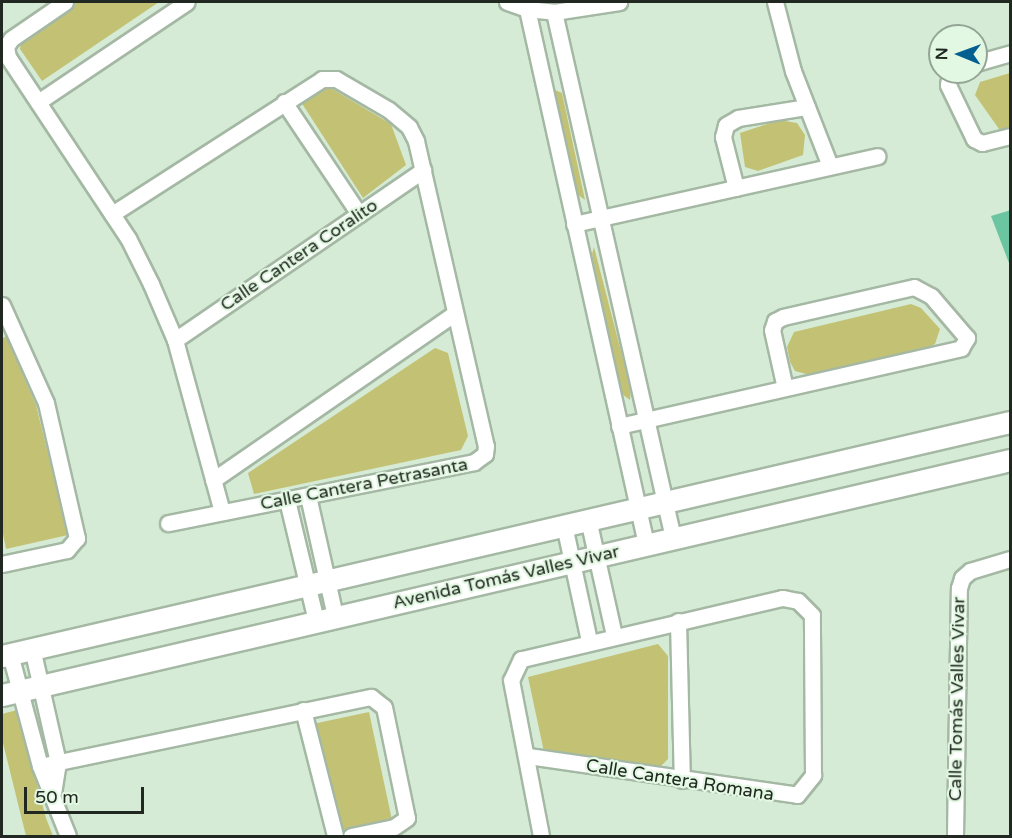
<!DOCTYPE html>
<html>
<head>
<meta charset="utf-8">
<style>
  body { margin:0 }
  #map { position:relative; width:1012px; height:838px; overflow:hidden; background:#d5ebd6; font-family:"Varela Round",sans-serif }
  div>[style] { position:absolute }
  .green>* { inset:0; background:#c3c274; transform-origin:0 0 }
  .building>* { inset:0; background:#6cc5a1 }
  .roads { filter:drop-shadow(2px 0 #a4b8a4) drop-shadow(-2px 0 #a4b8a4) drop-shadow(0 2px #a4b8a4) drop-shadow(0 -2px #a4b8a4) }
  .minor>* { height:15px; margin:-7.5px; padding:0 7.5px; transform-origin:7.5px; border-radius:7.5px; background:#fff }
  .secondary>* { height:21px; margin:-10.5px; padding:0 10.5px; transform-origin:10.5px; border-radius:10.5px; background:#fff }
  span { translate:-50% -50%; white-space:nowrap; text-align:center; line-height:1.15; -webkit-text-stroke:4.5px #e3f8e3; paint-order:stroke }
  .street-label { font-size:18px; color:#212821 }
  .frame { position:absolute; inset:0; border:3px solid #212821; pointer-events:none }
  .north { position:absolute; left:928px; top:24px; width:60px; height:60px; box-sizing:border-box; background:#e3f8e3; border:2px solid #95a595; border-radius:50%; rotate:271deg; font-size:16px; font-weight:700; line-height:24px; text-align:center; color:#212821 }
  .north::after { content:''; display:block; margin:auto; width:21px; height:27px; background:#025f8f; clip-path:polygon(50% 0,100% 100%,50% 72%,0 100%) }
  .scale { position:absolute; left:24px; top:787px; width:120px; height:27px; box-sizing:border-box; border:3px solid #212821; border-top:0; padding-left:8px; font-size:18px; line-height:21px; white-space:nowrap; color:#212821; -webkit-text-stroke:4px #e3f8e3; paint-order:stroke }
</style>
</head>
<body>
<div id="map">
  <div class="green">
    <i style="clip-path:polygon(77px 2px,159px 2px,42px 81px,20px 49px,22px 38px)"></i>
    <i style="clip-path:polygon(1010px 73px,1010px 130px,1008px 131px,999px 129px,975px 95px,980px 82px)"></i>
    <i style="clip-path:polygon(329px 87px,391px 124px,406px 165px,363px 198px,301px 102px)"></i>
    <i style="clip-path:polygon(555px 90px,562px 93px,585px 200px,578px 195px)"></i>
    <i style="clip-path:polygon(779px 120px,797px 123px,805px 135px,803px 155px,758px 171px,745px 167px,740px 133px)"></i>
    <i style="clip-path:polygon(594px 247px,631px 390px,630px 400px,622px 394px,592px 254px)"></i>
    <i style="clip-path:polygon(911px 304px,921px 308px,940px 329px,935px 344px,929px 347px,810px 375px,795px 371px,790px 362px,787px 347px,794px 332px)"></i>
    <i style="clip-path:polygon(6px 336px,36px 405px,68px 535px,6px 549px,2px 529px,2px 339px)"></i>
    <i style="clip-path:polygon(435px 348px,448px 353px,468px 436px,461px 450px,254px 494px,248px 473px)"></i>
    <i style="clip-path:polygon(658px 644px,668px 656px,668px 759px,656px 771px,544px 752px,528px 677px)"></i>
    <i style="clip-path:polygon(17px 710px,46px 818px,53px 836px,26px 836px,2px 739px,2px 714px)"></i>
    <i style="left:369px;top:712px;width:112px;height:54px;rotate:78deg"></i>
  </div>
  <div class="building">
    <i style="clip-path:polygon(1011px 210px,1011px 263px,1009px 263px,991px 216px)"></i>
  </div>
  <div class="roads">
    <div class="minor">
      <i style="left:65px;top:2px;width:65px;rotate:145.6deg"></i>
      <i style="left:11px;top:39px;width:9px;rotate:122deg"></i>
      <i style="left:6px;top:47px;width:10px;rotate:79deg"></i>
      <i style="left:8px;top:57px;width:217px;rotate:56.5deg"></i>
      <i style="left:128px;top:238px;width:51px;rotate:63.4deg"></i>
      <i style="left:151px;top:284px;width:61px;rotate:66.8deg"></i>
      <i style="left:175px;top:340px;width:178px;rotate:74.7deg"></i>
      <i style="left:507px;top:2px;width:21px;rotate:19deg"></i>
      <i style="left:527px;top:9px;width:27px;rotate:6deg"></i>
      <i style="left:554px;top:12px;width:66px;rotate:-8.7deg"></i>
      <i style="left:775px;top:2px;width:71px;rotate:75.4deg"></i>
      <i style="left:793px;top:71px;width:102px;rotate:68.7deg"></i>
      <i style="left:527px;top:9px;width:548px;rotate:77.46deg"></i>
      <i style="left:554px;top:12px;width:539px;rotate:77.25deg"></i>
      <i style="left:976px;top:63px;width:35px;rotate:-16deg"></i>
      <i style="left:950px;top:72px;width:13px;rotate:99deg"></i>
      <i style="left:948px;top:85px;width:60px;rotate:64.3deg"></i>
      <i style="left:974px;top:139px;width:9px;rotate:27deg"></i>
      <i style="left:982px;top:143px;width:29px;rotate:-14deg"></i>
      <i style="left:38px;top:102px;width:179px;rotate:-33.9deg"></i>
      <i style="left:284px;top:102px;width:135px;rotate:56.2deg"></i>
      <i style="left:736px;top:188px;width:53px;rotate:-104.3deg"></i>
      <i style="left:723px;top:137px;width:12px;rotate:-76deg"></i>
      <i style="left:726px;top:125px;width:14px;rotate:-30deg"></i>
      <i style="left:738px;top:118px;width:70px;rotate:-9.1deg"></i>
      <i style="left:112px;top:214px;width:250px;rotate:-32.7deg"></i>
      <i style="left:322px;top:79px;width:14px"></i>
      <i style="left:336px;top:79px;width:61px;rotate:30.3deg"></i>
      <i style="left:389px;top:110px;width:26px;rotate:40deg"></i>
      <i style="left:409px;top:127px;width:16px;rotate:63deg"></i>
      <i style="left:416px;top:141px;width:313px;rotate:77.1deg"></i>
      <i style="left:486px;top:446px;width:8px;rotate:97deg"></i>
      <i style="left:485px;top:454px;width:14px;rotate:144deg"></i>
      <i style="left:474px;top:462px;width:312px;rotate:168.7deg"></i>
      <i style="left:574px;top:224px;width:311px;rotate:-12.6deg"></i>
      <i style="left:2px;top:305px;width:107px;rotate:65.8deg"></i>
      <i style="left:46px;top:403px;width:139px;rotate:77.1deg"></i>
      <i style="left:77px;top:538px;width:16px;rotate:130deg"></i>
      <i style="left:67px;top:550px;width:66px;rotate:167.8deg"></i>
      <i style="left:175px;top:340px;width:301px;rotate:-34.4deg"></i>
      <i style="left:619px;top:426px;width:351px;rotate:-12.8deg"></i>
      <i style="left:961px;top:348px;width:12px;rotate:-59deg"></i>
      <i style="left:967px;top:338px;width:55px;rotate:-130.6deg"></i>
      <i style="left:931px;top:296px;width:19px;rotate:-152deg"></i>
      <i style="left:914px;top:287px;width:134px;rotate:167.1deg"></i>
      <i style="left:783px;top:317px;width:9px;rotate:153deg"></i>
      <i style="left:775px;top:321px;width:9px;rotate:108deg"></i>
      <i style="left:772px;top:330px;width:59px;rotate:77.4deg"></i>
      <i style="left:213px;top:480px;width:294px;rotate:-34.6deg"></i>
      <i style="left:308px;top:496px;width:123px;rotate:77.3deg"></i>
      <i style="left:287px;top:500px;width:124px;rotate:76.5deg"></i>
      <i style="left:588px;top:519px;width:119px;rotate:77.4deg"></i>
      <i style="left:564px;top:525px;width:119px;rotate:77.8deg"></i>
      <i style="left:678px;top:621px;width:159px;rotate:88.6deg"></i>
      <i style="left:32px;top:648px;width:117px;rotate:77.2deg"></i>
      <i style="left:58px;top:762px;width:30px;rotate:99deg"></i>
      <i style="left:10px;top:654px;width:116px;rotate:75deg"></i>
      <i style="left:40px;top:766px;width:75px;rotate:68.2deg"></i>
      <i style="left:303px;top:710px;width:130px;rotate:75.7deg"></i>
      <i style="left:528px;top:756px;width:272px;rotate:8.2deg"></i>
      <i style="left:797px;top:795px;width:26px;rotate:-51deg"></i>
      <i style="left:813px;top:775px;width:160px;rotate:-90.4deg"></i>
      <i style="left:812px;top:615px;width:20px;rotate:-135deg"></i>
      <i style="left:798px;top:601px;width:16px;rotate:-169deg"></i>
      <i style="left:782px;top:598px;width:268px;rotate:166.8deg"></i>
      <i style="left:521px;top:659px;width:23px;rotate:115deg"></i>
      <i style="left:511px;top:680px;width:159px;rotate:79.1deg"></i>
      <i style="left:40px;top:766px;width:338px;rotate:-11.8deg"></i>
      <i style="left:371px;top:697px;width:16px;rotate:38deg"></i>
      <i style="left:384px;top:707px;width:113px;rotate:78.3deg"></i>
      <i style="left:407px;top:818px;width:16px;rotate:145deg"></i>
      <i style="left:394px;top:827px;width:44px;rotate:168.2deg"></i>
      <i style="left:955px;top:836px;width:248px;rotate:-89.1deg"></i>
      <i style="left:959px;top:588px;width:10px;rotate:-73deg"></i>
      <i style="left:962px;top:578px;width:11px;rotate:-41deg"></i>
      <i style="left:970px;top:571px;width:42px;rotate:-16.7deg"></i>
    </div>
    <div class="secondary">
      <i style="left:2px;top:656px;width:1035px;rotate:-13.07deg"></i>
      <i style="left:2px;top:695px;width:1035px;rotate:-13.12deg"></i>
    </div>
  </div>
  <div class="street-label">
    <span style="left:299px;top:255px;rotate:-34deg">Calle Cantera Coralito</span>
    <span style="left:364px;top:484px;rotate:-11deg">Calle Cantera Petrasanta</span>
    <span style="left:506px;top:577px;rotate:-13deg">Avenida Tomás Valles Vivar</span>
    <span style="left:957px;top:699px;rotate:-89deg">Calle Tomás Valles Vivar</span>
    <span style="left:680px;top:780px;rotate:9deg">Calle Cantera Romana</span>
  </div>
  <div class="frame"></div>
  <div class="north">N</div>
  <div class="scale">50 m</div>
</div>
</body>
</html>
